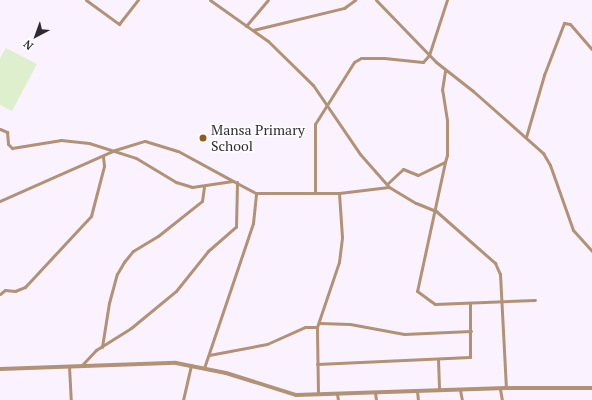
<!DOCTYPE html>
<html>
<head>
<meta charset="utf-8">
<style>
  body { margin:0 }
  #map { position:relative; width:592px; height:400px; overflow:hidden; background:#faf3ff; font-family:"PT Serif",serif }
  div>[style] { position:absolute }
  .green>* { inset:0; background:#deefce }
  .minor>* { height:3px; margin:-1.5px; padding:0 1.5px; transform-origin:1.5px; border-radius:1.5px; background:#b29274 }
  .tertiary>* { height:4px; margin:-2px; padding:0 2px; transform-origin:2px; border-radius:2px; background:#b29274 }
  .dots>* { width:11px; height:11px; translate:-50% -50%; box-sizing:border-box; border:2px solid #fff; border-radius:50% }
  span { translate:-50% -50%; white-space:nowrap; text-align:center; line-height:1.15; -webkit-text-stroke:3px #fff; paint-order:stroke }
  .poi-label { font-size:14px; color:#302a35 }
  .left { translate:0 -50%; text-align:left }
  .north { position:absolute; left:16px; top:16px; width:40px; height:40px; -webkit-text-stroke:3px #fff; paint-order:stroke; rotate:221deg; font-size:11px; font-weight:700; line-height:16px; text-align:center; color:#302a35 }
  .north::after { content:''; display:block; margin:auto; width:14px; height:18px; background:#302a35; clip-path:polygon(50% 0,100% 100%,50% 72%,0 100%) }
</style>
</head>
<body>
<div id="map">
  <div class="green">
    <i style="clip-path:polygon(6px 48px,37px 64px,12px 111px,0 105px,0 58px)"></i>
  </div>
  <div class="minor">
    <i style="left:86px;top:0;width:41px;rotate:36deg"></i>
    <i style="left:119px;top:24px;width:31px;rotate:-52deg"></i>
    <i style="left:210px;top:0;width:71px;rotate:35.3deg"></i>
    <i style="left:268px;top:41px;width:63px;rotate:44.4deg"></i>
    <i style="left:313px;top:85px;width:83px;rotate:55.7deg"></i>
    <i style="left:360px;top:154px;width:44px;rotate:48.7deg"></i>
    <i style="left:389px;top:187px;width:31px;rotate:31deg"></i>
    <i style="left:416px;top:203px;width:22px;rotate:22deg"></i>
    <i style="left:436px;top:211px;width:79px;rotate:41.4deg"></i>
    <i style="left:495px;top:263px;width:12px;rotate:66deg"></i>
    <i style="left:500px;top:274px;width:114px;rotate:87deg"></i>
    <i style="left:376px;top:0;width:86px;rotate:45.9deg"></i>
    <i style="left:436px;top:62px;width:47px;rotate:38.1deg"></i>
    <i style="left:473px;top:91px;width:94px;rotate:41.5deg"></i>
    <i style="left:543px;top:153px;width:14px;rotate:60deg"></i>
    <i style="left:550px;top:165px;width:69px;rotate:70.5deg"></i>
    <i style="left:573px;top:230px;width:28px;rotate:48deg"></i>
    <i style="left:246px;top:26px;width:34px;rotate:-50deg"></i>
    <i style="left:253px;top:30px;width:94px;rotate:-13.6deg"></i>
    <i style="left:344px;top:8px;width:14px;rotate:-36deg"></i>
    <i style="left:0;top:129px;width:8px;rotate:23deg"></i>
    <i style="left:7px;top:132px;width:12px;rotate:85deg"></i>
    <i style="left:8px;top:144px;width:6px;rotate:45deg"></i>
    <i style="left:12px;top:148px;width:50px;rotate:-9.3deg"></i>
    <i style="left:61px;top:140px;width:28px;rotate:6deg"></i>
    <i style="left:89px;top:143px;width:49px;rotate:17.7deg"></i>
    <i style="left:136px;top:158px;width:47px;rotate:31deg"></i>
    <i style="left:176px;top:182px;width:17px;rotate:17deg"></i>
    <i style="left:192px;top:187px;width:41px;rotate:-8.3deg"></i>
    <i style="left:233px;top:181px;width:26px;rotate:28deg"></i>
    <i style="left:256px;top:193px;width:83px"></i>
    <i style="left:339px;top:193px;width:50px;rotate:-6.8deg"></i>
    <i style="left:526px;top:137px;width:65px;rotate:-73.8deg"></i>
    <i style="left:544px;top:75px;width:56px;rotate:-69deg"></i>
    <i style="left:564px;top:23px;width:6px;rotate:9deg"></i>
    <i style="left:570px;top:24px;width:33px;rotate:49deg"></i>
    <i style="left:445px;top:162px;width:132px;rotate:102.2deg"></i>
    <i style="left:417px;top:291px;width:22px;rotate:36deg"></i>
    <i style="left:435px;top:304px;width:100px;rotate:-2.3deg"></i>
    <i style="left:387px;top:184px;width:22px;rotate:-43deg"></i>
    <i style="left:403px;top:169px;width:16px;rotate:22deg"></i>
    <i style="left:418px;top:175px;width:30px;rotate:-26deg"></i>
    <i style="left:445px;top:162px;width:7px;rotate:-74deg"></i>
    <i style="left:447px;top:155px;width:35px;rotate:-90deg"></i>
    <i style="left:447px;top:120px;width:30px;rotate:-99deg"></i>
    <i style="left:442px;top:90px;width:20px;rotate:-81deg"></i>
    <i style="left:315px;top:192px;width:68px;rotate:-90deg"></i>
    <i style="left:315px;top:124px;width:73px;rotate:-57.8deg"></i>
    <i style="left:354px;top:62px;width:8px;rotate:-30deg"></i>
    <i style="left:361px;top:58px;width:23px"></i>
    <i style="left:384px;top:58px;width:39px;rotate:6deg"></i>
    <i style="left:423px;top:62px;width:9px;rotate:-49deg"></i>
    <i style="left:429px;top:55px;width:58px;rotate:-71.9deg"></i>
    <i style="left:0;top:201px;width:126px;rotate:-23.9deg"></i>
    <i style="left:115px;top:150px;width:31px;rotate:-17deg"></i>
    <i style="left:145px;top:141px;width:34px;rotate:17deg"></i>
    <i style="left:178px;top:151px;width:63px;rotate:28.6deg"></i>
    <i style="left:0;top:294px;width:6px;rotate:-39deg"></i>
    <i style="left:5px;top:290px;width:10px;rotate:6deg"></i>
    <i style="left:15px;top:291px;width:11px;rotate:-22deg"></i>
    <i style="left:25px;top:287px;width:97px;rotate:-47.1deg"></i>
    <i style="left:91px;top:216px;width:52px;rotate:-75.4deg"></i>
    <i style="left:104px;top:166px;width:10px;rotate:-96deg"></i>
    <i style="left:319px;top:323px;width:31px;rotate:2deg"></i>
    <i style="left:350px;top:324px;width:55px;rotate:10.5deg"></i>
    <i style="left:404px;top:334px;width:67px;rotate:-2.6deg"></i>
    <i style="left:102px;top:347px;width:45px;rotate:-81deg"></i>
    <i style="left:109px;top:303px;width:30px;rotate:-75deg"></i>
    <i style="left:117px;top:274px;width:14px;rotate:-60deg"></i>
    <i style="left:124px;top:262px;width:14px;rotate:-51deg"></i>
    <i style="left:133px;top:251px;width:29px;rotate:-31deg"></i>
    <i style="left:158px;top:236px;width:56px;rotate:-38.5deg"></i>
    <i style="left:202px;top:201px;width:15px;rotate:-82deg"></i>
    <i style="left:209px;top:355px;width:59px;rotate:-10.7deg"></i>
    <i style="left:267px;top:344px;width:42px;rotate:-24.1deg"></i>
    <i style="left:305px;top:327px;width:12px"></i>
    <i style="left:438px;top:359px;width:31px;rotate:88deg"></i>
    <i style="left:317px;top:364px;width:153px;rotate:-2.6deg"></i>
    <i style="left:470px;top:357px;width:54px;rotate:-90deg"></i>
    <i style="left:69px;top:366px;width:34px;rotate:87deg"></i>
    <i style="left:81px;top:366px;width:22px;rotate:-47deg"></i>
    <i style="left:96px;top:350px;width:41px;rotate:-32.2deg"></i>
    <i style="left:131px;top:328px;width:58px;rotate:-39.4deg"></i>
    <i style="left:176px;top:291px;width:51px;rotate:-51.3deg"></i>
    <i style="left:208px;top:251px;width:37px;rotate:-41deg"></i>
    <i style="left:236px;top:227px;width:45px;rotate:-88.7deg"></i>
    <i style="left:204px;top:368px;width:153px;rotate:-71.3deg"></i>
    <i style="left:253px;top:223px;width:30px;rotate:-84deg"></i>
    <i style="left:500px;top:389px;width:11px;rotate:80deg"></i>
    <i style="left:460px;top:390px;width:10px;rotate:79deg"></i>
    <i style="left:417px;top:391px;width:9px;rotate:84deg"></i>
    <i style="left:375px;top:392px;width:8px;rotate:83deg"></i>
    <i style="left:318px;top:394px;width:67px;rotate:-90.9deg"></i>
    <i style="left:317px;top:327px;width:69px;rotate:-71.3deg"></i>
    <i style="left:339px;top:262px;width:25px;rotate:-83deg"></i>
    <i style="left:342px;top:237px;width:44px;rotate:-93.9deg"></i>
    <i style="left:337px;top:394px;width:6px;rotate:81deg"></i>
    <i style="left:183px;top:400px;width:36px;rotate:-77deg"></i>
  </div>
  <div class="tertiary">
    <i style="left:0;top:369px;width:176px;rotate:-2deg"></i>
    <i style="left:176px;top:363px;width:51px;rotate:11.3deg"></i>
    <i style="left:226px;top:373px;width:73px;rotate:17.4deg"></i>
    <i style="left:296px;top:395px;width:210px;rotate:-1.9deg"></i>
    <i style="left:506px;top:388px;width:86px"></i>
  </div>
  <div class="dots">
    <i style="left:203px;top:138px;background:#955a19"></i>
  </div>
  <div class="poi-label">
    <span class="left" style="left:211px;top:138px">Mansa Primary<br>School</span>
  </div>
  <div class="north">N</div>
</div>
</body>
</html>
